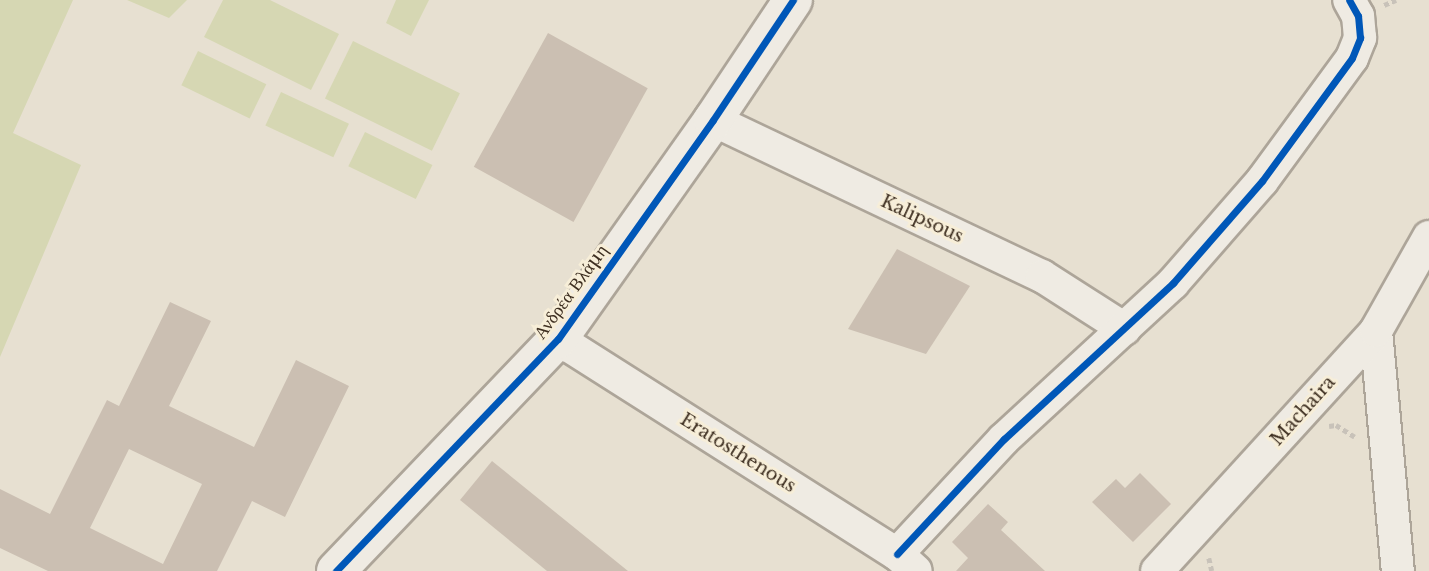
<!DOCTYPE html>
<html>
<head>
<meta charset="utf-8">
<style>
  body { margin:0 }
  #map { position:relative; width:1429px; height:571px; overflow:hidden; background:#e7e0d1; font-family:"Libre Baskerville",serif }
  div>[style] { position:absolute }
  .green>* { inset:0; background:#d6d7b3; transform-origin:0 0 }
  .building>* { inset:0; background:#cbbfb2; transform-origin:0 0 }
  .path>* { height:4.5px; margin-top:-2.25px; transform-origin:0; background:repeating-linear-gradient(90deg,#c8c2b9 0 5px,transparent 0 8.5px) }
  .roads { filter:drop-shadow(2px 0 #ada599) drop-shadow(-2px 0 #ada599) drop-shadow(0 2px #ada599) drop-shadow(0 -2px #ada599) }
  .minor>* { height:32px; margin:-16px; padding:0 16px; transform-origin:16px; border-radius:16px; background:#efebe3 }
  .tertiary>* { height:38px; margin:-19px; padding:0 19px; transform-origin:19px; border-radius:19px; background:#efebe3 }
  .cycleway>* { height:7px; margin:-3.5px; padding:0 3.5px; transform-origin:3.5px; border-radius:3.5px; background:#0057b8 }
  span { translate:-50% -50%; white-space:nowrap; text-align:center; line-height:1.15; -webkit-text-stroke:6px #f7eed8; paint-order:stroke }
  .street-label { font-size:18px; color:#3d2e20 }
</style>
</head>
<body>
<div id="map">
  <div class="green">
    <i style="clip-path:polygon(0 0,73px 0,13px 133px,81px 165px,0 357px)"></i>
    <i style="clip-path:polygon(127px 0,187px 0,169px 18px)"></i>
    <i style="clip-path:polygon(223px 0,270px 0,339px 34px,311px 90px,204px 37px)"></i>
    <i style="clip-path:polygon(396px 0,429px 0,411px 36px,386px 23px)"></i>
    <i style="left:353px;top:41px;width:119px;height:64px;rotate:26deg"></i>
    <i style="left:198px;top:51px;width:76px;height:38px;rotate:26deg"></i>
    <i style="left:281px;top:92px;width:75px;height:37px;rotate:25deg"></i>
    <i style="left:365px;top:132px;width:75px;height:38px;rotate:26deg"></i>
  </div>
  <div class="building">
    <i style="left:548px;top:33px;width:114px;height:153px;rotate:29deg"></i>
    <i style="clip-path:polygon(897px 249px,970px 286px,926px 354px,848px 329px)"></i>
    <i style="clip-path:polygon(evenodd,170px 302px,211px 321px,169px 406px,254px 447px,296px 360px,349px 386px,285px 517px,252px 501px,217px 571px,48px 571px,0 548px,0 489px,50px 514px,107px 400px,119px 406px,170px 302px,129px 449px,202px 484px,163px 564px,90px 528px,129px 449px)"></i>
    <i style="clip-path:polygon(492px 461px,628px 571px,547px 571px,460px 500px)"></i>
    <i style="clip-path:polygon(1140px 473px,1171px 504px,1133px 542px,1092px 502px,1116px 479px,1125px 488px)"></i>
    <i style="clip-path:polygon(988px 504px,1008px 522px,1001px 530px,1045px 571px,956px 571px,968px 558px,952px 542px)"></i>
  </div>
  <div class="path">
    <i style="left:1384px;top:5px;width:13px;rotate:-23deg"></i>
    <i style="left:1329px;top:426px;width:7px;rotate:-8deg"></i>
    <i style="left:1336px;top:425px;width:22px;rotate:32deg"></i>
    <i style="left:1209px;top:558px;width:13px;rotate:77deg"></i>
  </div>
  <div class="roads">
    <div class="minor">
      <i style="left:713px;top:120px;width:364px;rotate:25.4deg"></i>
      <i style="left:1042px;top:276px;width:98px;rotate:32.6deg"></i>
      <i style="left:1376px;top:331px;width:241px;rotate:84.8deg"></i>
      <i style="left:558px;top:339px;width:401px;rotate:32.4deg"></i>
      <i style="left:897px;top:554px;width:25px;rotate:42deg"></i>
      <i style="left:897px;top:554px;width:157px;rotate:-47.1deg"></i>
      <i style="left:1004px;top:439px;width:230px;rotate:-42.7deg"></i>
      <i style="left:1173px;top:283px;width:135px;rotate:-48.9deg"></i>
      <i style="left:1262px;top:181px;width:152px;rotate:-53.8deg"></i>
      <i style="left:1352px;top:58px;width:22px;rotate:-68deg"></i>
      <i style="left:1360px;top:38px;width:22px;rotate:-95deg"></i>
      <i style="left:1358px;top:16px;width:18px;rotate:-119deg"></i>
      <i style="left:1157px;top:571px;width:325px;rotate:-47.6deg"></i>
      <i style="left:1376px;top:331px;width:108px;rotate:-60.6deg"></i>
    </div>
    <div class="tertiary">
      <i style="left:336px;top:571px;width:321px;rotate:-46.3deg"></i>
      <i style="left:558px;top:339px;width:268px;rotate:-54.7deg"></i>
      <i style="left:713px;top:120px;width:144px;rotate:-56.3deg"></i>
    </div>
  </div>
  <div class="cycleway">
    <i style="left:897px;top:554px;width:157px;rotate:-47.1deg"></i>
    <i style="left:1004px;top:439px;width:230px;rotate:-42.7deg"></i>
    <i style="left:1173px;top:283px;width:135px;rotate:-48.9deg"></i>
    <i style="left:1262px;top:181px;width:152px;rotate:-53.8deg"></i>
    <i style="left:1352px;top:58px;width:22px;rotate:-68deg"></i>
    <i style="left:1360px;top:38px;width:22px;rotate:-95deg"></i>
    <i style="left:1358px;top:16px;width:18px;rotate:-119deg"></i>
    <i style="left:336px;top:571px;width:321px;rotate:-46.3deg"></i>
    <i style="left:558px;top:339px;width:268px;rotate:-54.7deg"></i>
    <i style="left:713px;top:120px;width:144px;rotate:-56.3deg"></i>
  </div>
  <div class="street-label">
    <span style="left:922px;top:219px;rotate:25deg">Kalipsous</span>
    <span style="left:571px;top:292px;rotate:-54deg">Ανδρέα Βλάμη</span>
    <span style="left:1303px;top:411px;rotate:-48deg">Machaira</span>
    <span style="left:738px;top:453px;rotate:32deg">Eratosthenous</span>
  </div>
</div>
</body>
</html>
